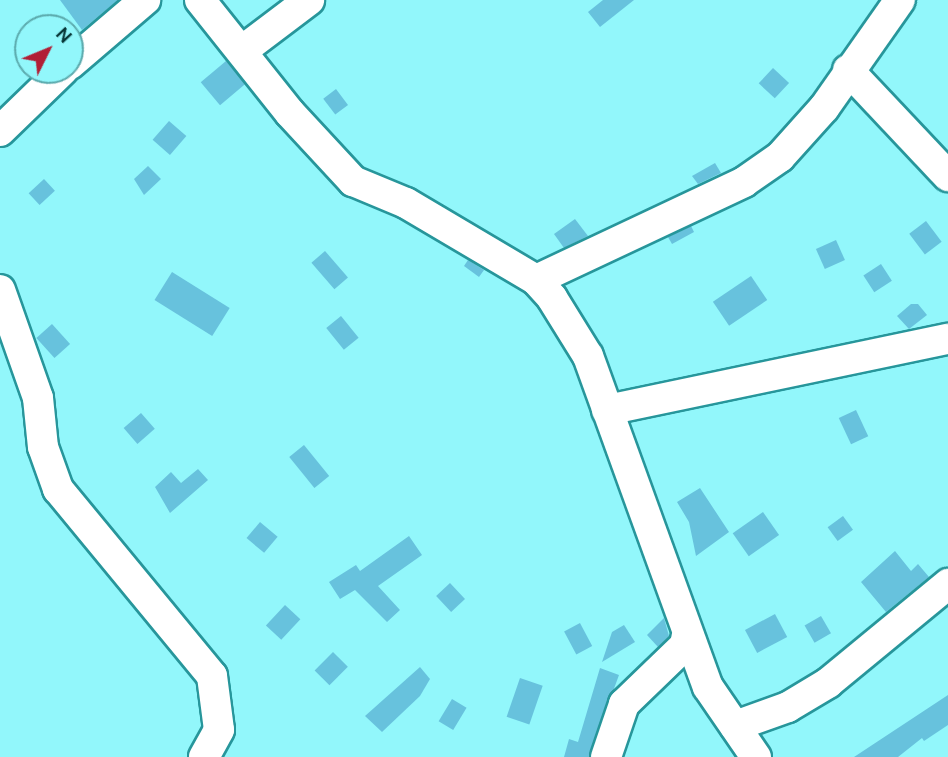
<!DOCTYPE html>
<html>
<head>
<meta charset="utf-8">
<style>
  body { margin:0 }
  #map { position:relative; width:948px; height:757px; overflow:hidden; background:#92f7fb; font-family:Overpass,sans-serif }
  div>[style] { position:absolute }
  .building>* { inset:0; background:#67c2dd; transform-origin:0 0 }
  .roads { filter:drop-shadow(2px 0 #27969b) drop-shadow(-2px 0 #27969b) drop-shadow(0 2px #27969b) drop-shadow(0 -2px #27969b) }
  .minor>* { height:30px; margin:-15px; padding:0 15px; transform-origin:15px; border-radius:15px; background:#fff }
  span { translate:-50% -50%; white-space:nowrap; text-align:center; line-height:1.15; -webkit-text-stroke:6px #92f7fb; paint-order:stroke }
  .north { position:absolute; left:14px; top:14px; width:70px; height:70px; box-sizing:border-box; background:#92f7fb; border:2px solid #5baaad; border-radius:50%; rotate:47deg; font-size:19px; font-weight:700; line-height:28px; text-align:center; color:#083738 }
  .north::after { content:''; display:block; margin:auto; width:24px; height:32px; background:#b11e35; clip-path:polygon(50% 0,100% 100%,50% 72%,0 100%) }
</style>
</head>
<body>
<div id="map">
  <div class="building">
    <i style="clip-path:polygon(60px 0,118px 0,82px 30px)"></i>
    <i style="clip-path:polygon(603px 0,634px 0,600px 27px,588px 12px)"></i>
    <i style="left:226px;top:61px;width:30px;height:33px;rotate:50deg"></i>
    <i style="left:773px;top:68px;width:22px;height:21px;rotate:43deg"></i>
    <i style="left:336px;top:89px;width:20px;height:16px;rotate:53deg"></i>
    <i style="left:169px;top:121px;width:23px;height:25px;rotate:41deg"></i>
    <i style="clip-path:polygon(715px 163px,721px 173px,698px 184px,692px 176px)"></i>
    <i style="clip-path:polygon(148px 166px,161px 179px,144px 195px,134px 179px)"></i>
    <i style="left:44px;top:179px;width:16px;height:21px;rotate:47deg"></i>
    <i style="clip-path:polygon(575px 219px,588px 236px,564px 248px,554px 234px)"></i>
    <i style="left:926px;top:221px;width:26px;height:21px;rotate:53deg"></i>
    <i style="clip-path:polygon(691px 226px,694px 232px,672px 244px,668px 237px)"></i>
    <i style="left:836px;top:240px;width:22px;height:22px;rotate:66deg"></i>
    <i style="left:325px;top:251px;width:35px;height:18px;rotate:49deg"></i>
    <i style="clip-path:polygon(468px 260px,484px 270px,479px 277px,464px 266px)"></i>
    <i style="left:881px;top:264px;width:20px;height:21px;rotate:57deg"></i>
    <i style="left:172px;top:272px;width:68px;height:33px;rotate:32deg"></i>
    <i style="left:751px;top:276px;width:29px;height:46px;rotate:56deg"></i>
    <i style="clip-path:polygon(911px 304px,918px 304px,927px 315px,909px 329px,897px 316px)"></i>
    <i style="left:341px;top:316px;width:28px;height:19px;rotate:51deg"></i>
    <i style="left:52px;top:324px;width:27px;height:21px;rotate:48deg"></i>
    <i style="left:856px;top:410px;width:29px;height:19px;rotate:65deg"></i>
    <i style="left:141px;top:413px;width:21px;height:23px;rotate:49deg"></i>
    <i style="left:304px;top:445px;width:40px;height:19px;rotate:51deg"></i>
    <i style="clip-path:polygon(198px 469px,208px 480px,170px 513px,155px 487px,171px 472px,181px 483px)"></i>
    <i style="clip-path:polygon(700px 488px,729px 532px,696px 556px,689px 522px,677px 502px)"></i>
    <i style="left:763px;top:512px;width:28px;height:37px;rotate:55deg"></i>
    <i style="left:843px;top:516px;width:17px;height:19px;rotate:54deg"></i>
    <i style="left:260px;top:522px;width:23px;height:21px;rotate:40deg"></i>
    <i style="clip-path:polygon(409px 536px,422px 555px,378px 586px,400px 610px,387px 622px,355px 590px,340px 599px,329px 582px,356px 565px,360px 571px)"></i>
    <i style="clip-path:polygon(895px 551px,911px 571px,918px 564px,929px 577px,886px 612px,861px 582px)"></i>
    <i style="left:450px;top:583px;width:22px;height:19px;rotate:47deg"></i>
    <i style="left:285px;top:605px;width:21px;height:28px;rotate:43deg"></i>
    <i style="left:775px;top:614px;width:26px;height:34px;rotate:62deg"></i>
    <i style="left:821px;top:616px;width:20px;height:19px;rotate:60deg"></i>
    <i style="clip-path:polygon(664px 618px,669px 636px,658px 647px,647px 635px)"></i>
    <i style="left:580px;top:623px;width:26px;height:18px;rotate:62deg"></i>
    <i style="clip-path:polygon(624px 625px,635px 642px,602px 662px,612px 632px)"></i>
    <i style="left:333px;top:652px;width:21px;height:26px;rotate:45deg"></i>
    <i style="clip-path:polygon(420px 667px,430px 679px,420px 696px,382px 732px,365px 716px)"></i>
    <i style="clip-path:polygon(600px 668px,619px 675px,589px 757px,564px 757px,569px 739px,578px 742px)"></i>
    <i style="left:520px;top:678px;width:24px;height:41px;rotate:19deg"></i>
    <i style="clip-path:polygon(948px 695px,948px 725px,924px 741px,922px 738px,898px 757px,854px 757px)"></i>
    <i style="left:452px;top:699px;width:17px;height:26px;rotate:31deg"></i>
  </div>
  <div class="roads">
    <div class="minor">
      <i style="left:200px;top:0;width:144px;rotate:51.5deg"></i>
      <i style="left:290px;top:113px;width:93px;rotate:47.2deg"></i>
      <i style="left:353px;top:181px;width:57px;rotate:22.5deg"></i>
      <i style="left:406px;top:203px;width:151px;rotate:30.6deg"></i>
      <i style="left:536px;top:280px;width:24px;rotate:48deg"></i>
      <i style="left:552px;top:298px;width:68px;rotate:58.2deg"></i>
      <i style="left:588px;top:356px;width:352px;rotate:70.1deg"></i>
      <i style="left:708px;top:687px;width:85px;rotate:55.6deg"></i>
      <i style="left:243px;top:50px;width:83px;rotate:-37.1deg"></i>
      <i style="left:70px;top:64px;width:99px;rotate:-40.5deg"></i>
      <i style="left:848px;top:70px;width:146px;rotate:46.7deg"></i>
      <i style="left:0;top:131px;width:88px;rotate:-44.1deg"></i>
      <i style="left:536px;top:280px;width:230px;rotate:-25.2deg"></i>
      <i style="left:744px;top:182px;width:44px;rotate:-34.8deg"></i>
      <i style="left:780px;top:157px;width:66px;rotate:-48.1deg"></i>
      <i style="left:824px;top:108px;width:132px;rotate:-54.9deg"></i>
      <i style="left:0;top:290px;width:114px;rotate:70.6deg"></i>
      <i style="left:38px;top:398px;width:49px;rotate:84.2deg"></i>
      <i style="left:43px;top:447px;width:45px;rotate:70.3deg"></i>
      <i style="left:58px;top:489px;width:242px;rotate:50.5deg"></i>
      <i style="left:212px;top:676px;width:54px;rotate:82.6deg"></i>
      <i style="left:219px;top:730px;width:31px;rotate:119deg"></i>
      <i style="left:607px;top:410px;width:348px;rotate:-11.8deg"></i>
      <i style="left:735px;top:726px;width:56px;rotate:-19.7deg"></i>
      <i style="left:788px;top:707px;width:47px;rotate:-31deg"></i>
      <i style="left:828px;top:683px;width:156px;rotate:-39.5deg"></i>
      <i style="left:606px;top:757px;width:56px;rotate:-71.2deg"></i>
      <i style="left:624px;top:704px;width:85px;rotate:-44deg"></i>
      <i style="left:685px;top:645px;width:10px;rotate:-79deg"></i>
    </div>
  </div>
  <div class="north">N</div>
</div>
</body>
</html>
